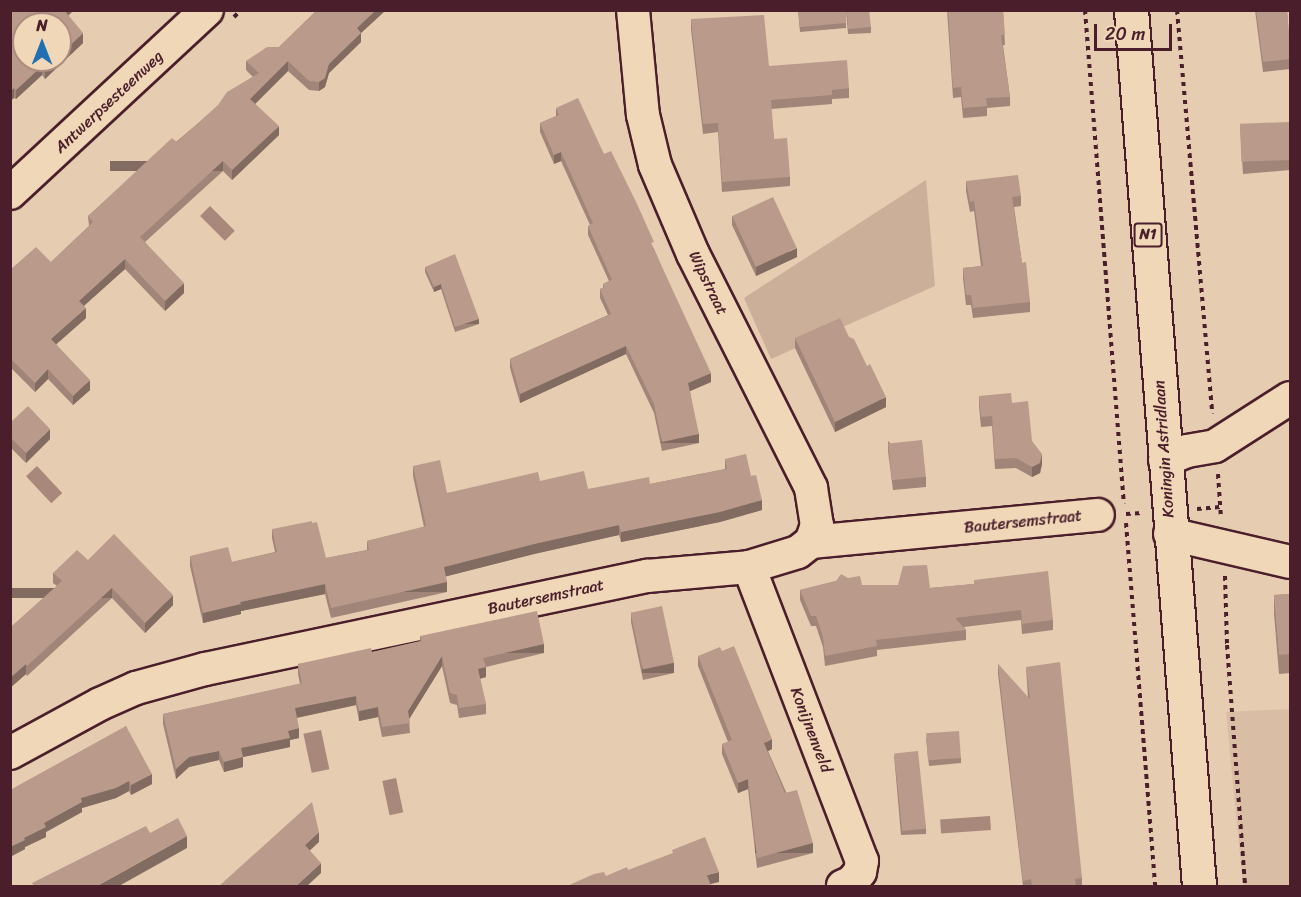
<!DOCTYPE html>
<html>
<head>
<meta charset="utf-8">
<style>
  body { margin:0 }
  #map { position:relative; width:1301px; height:897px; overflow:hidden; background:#e6ccb0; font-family:Sriracha,sans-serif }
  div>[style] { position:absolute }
  .built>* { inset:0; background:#d9bda5 }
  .green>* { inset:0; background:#ccaf99 }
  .water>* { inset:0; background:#a8887b; transform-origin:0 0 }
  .path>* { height:4px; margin-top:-2px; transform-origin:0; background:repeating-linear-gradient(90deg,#4a1f2b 0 4.5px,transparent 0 9px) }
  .roads { filter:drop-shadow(2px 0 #4a1f2b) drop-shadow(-2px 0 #4a1f2b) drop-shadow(0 2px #4a1f2b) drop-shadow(0 -2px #4a1f2b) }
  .minor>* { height:32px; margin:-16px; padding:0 16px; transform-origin:16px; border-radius:16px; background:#f0d7b8 }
  .major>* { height:33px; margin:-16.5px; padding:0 16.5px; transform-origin:16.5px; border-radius:16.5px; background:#f0d7b8 }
  .wall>* { inset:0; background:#a08578 }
  .shaded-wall>* { inset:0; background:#826c61; transform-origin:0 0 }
  .building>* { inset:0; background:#ba9b8b; transform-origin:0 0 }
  span { translate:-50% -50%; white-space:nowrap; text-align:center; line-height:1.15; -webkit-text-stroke:4.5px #f0d7b8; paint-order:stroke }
  .shield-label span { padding:2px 4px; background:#f0d7b8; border:2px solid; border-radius:4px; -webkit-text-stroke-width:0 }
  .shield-label { font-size:15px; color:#4a1f2b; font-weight:700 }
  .street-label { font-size:16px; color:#4a1f2b }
  .frame { position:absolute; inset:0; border:12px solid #4a1f2b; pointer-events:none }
  .north { position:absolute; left:12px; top:12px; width:60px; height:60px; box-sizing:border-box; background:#f0d7b8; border:2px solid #ae8d80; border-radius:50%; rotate:0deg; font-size:16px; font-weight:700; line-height:24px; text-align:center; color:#4a1f2b }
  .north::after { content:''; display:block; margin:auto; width:21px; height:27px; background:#1f6fb2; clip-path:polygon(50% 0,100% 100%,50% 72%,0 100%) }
  .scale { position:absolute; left:1094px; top:24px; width:78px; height:27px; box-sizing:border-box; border:3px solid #4a1f2b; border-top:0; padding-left:8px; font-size:18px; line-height:21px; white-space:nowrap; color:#4a1f2b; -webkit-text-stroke:4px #f0d7b8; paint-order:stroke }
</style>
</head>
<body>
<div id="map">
  <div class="built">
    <i style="clip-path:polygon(1290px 709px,1290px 886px,1243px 886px,1226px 712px)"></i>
  </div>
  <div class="green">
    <i style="clip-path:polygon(926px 180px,935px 286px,771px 359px,744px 298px)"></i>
  </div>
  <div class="water">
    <i style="left:210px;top:206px;width:35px;height:14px;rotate:45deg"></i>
    <i style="left:37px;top:466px;width:37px;height:15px;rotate:47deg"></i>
    <i style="left:321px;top:730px;width:40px;height:18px;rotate:78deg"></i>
    <i style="left:396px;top:778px;width:35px;height:14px;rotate:78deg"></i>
    <i style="left:990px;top:816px;width:14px;height:50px;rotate:86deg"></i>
  </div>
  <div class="path">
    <i style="left:1085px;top:10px;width:495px;rotate:85.5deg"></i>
    <i style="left:1177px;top:10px;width:405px;rotate:85deg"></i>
    <i style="left:234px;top:17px;width:10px;rotate:-45deg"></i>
    <i style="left:1218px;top:474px;width:44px;rotate:86.1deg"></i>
    <i style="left:1197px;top:509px;width:23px;rotate:-5deg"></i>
    <i style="left:1126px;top:514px;width:16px;rotate:-4deg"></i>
    <i style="left:1126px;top:523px;width:364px;rotate:85.4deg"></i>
    <i style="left:1225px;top:576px;width:69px;rotate:88.3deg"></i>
    <i style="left:1227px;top:645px;width:242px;rotate:85.7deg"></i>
  </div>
  <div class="roads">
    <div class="minor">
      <i style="left:633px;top:10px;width:105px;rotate:84.6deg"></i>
      <i style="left:643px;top:115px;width:51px;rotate:76.5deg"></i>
      <i style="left:655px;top:165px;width:97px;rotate:66.9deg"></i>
      <i style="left:693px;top:254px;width:262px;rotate:63.2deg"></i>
      <i style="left:811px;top:488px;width:37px;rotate:81deg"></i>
      <i style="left:817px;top:525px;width:18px;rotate:109deg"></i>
      <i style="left:10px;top:193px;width:269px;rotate:-42.9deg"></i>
      <i style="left:1165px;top:460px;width:24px;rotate:-22deg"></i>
      <i style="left:1187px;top:451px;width:28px;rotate:-10deg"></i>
      <i style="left:1215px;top:446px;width:89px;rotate:-32.6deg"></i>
      <i style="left:1170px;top:534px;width:123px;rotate:13.1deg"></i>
      <i style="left:749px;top:567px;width:315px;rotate:69deg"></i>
      <i style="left:862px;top:861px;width:11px;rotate:100deg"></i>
      <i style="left:860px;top:872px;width:13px;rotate:129deg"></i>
      <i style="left:852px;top:882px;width:10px;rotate:156deg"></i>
      <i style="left:10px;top:753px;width:102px;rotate:-28.6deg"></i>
      <i style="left:100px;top:704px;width:39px;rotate:-24deg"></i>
      <i style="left:136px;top:688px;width:72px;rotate:-15.4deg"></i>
      <i style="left:205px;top:669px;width:452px;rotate:-11.9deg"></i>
      <i style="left:647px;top:576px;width:102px;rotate:-5deg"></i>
      <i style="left:749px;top:567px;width:51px;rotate:-17deg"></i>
      <i style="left:798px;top:552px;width:16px;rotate:-38deg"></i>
      <i style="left:811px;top:542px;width:288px;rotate:-5.4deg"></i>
    </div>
    <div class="major">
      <i style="left:1131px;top:10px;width:879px;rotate:85.56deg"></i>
    </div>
  </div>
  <div class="wall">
    <i style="clip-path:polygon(10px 10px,68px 16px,83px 43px,45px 79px,42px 75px,16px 99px,14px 98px,10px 101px)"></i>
    <i style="clip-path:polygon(317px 10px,386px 10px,361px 33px,361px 42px,329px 73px,325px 87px,319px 91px,309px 90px,288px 71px,255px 104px,279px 135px,232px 180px,223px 171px,145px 242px,184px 293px,165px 311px,125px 269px,84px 306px,86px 318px,56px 344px,90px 390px,73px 405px,48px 379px,35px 392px,11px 368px,10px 369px,10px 270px,51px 262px,89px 226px,88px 216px,253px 77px,246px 70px,246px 61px,279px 47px)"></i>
    <i style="clip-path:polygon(798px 10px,846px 10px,846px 28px,800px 32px)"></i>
    <i style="clip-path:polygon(846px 10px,871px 27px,871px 33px,848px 34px)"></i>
    <i style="clip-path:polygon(947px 10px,1003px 10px,1005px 45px,1003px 45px,1010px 97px,1010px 106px,987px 108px,987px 116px,963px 118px,961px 97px,953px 98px)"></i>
    <i style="clip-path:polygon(1255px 10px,1287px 10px,1290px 48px,1290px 69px,1263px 72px)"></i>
    <i style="clip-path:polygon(691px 19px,769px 66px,849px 88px,849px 98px,832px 99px,832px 104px,771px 109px,774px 139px,790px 177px,790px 186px,722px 192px,718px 132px,703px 134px,691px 29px)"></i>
    <i style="clip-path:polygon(556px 108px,604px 154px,654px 249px,711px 382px,690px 391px,699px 443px,662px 451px,654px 413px,626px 354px,520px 403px,510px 368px,510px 359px,608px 315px,600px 298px,600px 289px,603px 288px,603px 284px,609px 281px,588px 235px,588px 226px,590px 225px,561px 161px,554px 164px,540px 132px,540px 123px,556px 116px)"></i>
    <i style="clip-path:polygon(1240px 126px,1290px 139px,1290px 170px,1243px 174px)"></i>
    <i style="clip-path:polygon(966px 181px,1021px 196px,1021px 206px,1014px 207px,1022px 263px,1030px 302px,1030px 312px,973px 318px,971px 305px,966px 305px,963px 278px,963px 268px,981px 266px,974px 211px,970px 212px,966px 191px)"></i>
    <i style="clip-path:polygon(732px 216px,797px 257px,756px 276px,732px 225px)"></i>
    <i style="clip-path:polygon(425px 267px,479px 324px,455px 332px,441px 289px,434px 292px,425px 272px)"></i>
    <i style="clip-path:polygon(849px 337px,886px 407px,835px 432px,795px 348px,795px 338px)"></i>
    <i style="clip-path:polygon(979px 396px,1012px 403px,1032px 441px,1042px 464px,1040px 473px,1032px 477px,1016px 468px,995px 469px,992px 426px,981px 427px,979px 406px)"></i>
    <i style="clip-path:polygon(10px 423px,50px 439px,26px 463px,10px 447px)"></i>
    <i style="clip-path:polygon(888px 441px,926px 477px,926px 487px,893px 490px,888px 451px)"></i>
    <i style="clip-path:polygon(725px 459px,751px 476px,762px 510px,720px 522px,621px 542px,619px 535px,534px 554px,446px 576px,447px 592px,331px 618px,325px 594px,241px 611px,241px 614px,203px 623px,190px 566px,190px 556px,232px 562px,275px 552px,272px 538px,272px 529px,326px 558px,367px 550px,367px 541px,424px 527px,413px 476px,413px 466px,447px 493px,540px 481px,588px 489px,650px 484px,725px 469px)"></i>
    <i style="clip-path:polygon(88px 560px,173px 605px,145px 633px,112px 598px,27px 676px,26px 674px,10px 688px,10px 626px,11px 627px,57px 586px,53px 583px,53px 573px)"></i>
    <i style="clip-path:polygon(848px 578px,862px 585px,930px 588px,974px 584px,1053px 620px,1053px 630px,1022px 634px,1021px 620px,964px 627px,966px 630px,966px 640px,877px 650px,877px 656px,825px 666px,823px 647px,816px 626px,811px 626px,800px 600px,800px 590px)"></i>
    <i style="clip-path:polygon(1290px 594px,1290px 673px,1279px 674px,1274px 614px,1274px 595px)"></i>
    <i style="clip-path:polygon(631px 612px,674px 673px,643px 680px,631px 622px)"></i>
    <i style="clip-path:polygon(420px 636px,544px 653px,486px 667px,486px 677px,480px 679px,486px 704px,486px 714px,459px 718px,457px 705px,450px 703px,442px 666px,409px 719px,410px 733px,382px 737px,378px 717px,359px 721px,356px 705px,297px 718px,299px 738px,290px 740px,290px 747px,243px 757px,243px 767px,224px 772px,219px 760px,189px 767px,176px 779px,163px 724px,163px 714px,300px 684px,298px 674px,298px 664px,372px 652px,420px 641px)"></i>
    <i style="clip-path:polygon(698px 656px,772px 749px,768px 751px,813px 853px,757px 868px,748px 789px,738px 793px,722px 754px,722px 744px,728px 742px,698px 666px)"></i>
    <i style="clip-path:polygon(998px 664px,1028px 698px,1026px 667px,1082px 878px,1082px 886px,1023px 886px,998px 674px)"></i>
    <i style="clip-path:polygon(126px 726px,152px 784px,131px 795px,129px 791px,116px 798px,82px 808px,82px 812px,46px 832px,46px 837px,25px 847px,25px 849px,10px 857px)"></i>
    <i style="clip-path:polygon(926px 738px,961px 758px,961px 763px,929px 766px)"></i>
    <i style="clip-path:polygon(894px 755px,926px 829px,926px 834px,901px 835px)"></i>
  </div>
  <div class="shaded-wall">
    <i style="clip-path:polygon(64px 10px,74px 10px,64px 20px)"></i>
    <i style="clip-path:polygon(376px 10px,386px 10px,361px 33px,361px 42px,329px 73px,325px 87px,319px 91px,319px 82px,329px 64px,357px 28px)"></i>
    <i style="clip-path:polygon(83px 33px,83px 43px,45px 79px,45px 70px,55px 60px,60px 60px,60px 55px)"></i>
    <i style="clip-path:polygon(288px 61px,288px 71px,250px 109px,250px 99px)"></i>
    <i style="clip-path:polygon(42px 66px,42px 75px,16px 99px,16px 90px)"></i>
    <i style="clip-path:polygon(14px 88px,14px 98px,10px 101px,10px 92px)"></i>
    <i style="clip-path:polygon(279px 126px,279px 135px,232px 180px,232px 170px)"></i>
    <i style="clip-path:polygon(561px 152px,561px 161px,554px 164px,554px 155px)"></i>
    <i style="left:223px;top:161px;width:10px;height:113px;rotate:90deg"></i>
    <i style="clip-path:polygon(797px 248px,797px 257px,756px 276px,756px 267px)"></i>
    <i style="clip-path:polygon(125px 259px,125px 269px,79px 310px,79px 301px)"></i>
    <i style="clip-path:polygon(184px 283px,184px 293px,165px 311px,165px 301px)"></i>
    <i style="clip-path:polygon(441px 284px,441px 289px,434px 292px,434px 287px)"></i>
    <i style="clip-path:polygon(86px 308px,86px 318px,51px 349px,51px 339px)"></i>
    <i style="left:479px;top:319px;width:5px;height:25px;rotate:90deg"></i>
    <i style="clip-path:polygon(626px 346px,626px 354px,520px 403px,520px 394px)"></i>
    <i style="clip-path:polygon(48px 369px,48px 379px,35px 392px,35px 383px)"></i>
    <i style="clip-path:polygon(711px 373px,711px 382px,688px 392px,688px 383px)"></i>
    <i style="clip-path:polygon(90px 380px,90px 390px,73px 405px,73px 396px)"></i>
    <i style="clip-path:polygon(886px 397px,886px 407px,835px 432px,835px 422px)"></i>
    <i style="clip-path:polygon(50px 429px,50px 439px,26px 463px,26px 453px)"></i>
    <i style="left:699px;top:434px;width:9px;height:38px;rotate:90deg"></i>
    <i style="clip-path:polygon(1042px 454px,1042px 464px,1040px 473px,1032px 477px,1032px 467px)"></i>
    <i style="clip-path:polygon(762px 500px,762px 510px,720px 522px,621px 542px,621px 532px)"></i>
    <i style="clip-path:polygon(619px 525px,619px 535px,534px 554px,444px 577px,444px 567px,534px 544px)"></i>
    <i style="left:447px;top:582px;width:10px;height:119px;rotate:90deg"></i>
    <i style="clip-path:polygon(325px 584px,325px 594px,241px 611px,241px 614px,203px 623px,203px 613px,240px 602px)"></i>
    <i style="left:112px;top:588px;width:10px;height:115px;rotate:90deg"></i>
    <i style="clip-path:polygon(173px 595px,173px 605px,145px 633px,145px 623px)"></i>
    <i style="left:544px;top:644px;width:9px;height:63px;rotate:90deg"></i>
    <i style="clip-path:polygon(442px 656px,442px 666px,408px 721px,408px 711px)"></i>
    <i style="left:674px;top:663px;width:10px;height:32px;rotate:90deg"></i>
    <i style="clip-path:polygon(26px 664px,26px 674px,10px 688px,10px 678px)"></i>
    <i style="clip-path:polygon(486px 667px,486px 677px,478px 679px,478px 669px)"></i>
    <i style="clip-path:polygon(356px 696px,356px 705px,295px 718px,295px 708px)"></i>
    <i style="clip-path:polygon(378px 707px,378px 717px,359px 721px,359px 711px)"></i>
    <i style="clip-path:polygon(299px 728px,299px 738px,290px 740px,290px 747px,243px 757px,243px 767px,224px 772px,224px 762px,241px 748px,288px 731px)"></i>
    <i style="clip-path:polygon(772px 739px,772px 749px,764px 753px,764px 743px)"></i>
    <i style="clip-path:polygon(219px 751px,219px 760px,189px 767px,176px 779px,176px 769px,189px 757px)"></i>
    <i style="clip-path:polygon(152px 774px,152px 784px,131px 795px,131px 785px)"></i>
    <i style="clip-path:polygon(748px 779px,748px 789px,738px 793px,738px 783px)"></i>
    <i style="clip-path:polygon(129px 781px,129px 791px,116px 798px,82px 808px,82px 812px,46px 832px,46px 837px,25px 847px,25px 849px,10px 857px,10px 847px,44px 823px,81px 798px)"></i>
    <i style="clip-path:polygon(319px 832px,319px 842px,305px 855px,305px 845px)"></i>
    <i style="clip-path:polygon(187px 836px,187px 848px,119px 886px,97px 886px)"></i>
    <i style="left:813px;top:843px;width:10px;height:58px;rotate:90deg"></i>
    <i style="clip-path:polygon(321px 863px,321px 873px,307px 886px,296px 886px)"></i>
    <i style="clip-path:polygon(719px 872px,719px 882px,707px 885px,707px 875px)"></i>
  </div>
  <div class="building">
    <i style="clip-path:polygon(10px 10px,64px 10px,83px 33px,60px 55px,60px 24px,24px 24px,24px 60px,55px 60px,45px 70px,42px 66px,16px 90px,14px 88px,10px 92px)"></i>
    <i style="clip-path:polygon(317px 10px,376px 10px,357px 28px,361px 33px,329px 64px,325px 78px,319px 82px,309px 81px,288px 61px,250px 99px,279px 126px,232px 170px,223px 161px,140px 237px,184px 283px,165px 301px,125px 259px,79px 301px,86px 308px,51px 339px,90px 380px,73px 396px,48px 369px,35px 383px,11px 359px,10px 359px,10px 270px,36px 247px,51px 262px,93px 222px,88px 216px,172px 138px,177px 142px,218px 105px,227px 92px,259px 73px,246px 61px,267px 47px,279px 47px)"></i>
    <i style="clip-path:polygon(798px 10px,846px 10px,846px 23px,800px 27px)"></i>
    <i style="clip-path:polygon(847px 10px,869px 10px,871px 27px,848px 29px)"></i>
    <i style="clip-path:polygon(948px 10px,1003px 10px,1005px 35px,1001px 35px,1010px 97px,986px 98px,987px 106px,963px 108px,961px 87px,953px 88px)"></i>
    <i style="clip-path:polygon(1256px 10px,1287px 10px,1290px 48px,1290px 59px,1263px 62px)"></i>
    <i style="clip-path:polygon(764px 15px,769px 66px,847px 60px,849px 88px,832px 90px,832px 95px,771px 100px,774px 139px,787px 138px,790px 177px,722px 182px,718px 123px,703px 124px,691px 19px)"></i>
    <i style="clip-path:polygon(578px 98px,604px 154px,611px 151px,637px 204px,654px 242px,651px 243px,711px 373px,688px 383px,699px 434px,662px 442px,654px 404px,626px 346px,520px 394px,510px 359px,611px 314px,600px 289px,604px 287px,603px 284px,612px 280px,588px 226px,593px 223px,561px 152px,554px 155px,540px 123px,559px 115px,556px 108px)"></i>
    <i style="left:1289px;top:122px;width:38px;height:49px;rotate:88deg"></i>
    <i style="clip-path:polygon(1018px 175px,1021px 196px,1012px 197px,1022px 263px,1026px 262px,1030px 302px,973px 308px,971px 295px,966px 295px,963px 268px,983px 266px,974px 201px,970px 202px,966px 181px)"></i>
    <i style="left:773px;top:197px;width:56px;height:45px;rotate:65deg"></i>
    <i style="clip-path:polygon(455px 254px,479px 319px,455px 327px,441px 284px,434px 287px,425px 267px)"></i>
    <i style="clip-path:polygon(840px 318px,849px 337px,854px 339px,867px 366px,870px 364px,886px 397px,835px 422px,795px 338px)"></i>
    <i style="clip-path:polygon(1011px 393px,1012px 403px,1028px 401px,1032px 441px,1042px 454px,1040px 463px,1032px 467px,1016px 458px,995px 459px,992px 416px,981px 417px,979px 396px)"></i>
    <i style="clip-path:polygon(28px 406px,50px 429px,26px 453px,10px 437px,10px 423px)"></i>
    <i style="left:922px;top:440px;width:37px;height:34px;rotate:84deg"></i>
    <i style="clip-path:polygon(746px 454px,751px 476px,756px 475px,762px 500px,720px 512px,621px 532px,619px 525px,534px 544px,444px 567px,447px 582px,331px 608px,325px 584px,240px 602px,241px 604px,203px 613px,190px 556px,228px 547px,232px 562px,277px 552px,272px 529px,312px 521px,312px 523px,317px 522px,326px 558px,369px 550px,367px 541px,426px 526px,413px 466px,440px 460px,447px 493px,538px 472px,540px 481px,584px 471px,588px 489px,649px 477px,650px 484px,727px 469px,725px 459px)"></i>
    <i style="clip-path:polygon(114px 534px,173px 595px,145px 623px,112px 588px,27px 666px,26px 664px,10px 678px,10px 626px,11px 627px,62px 581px,53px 573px,77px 550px,88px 560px)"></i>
    <i style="clip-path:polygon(927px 565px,930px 588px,974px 584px,974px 580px,1048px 571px,1053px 620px,1022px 624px,1021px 610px,955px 618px,966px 630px,876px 640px,877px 646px,825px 656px,823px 637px,816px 616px,811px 616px,800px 590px,836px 581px,841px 574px,848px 578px,860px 576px,862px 585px,898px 585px,903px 566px)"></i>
    <i style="clip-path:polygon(1290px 594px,1290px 654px,1279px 655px,1274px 595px)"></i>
    <i style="left:662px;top:606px;width:58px;height:32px;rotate:78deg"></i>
    <i style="clip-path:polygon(537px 611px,544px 644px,483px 658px,486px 667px,478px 669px,486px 704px,459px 708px,457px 695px,450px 693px,442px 656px,408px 711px,410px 723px,382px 727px,378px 707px,359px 711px,356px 696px,295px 708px,299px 728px,288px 731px,290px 738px,241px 748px,243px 757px,224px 762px,219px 751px,189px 757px,176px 769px,163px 714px,302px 683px,298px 664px,371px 648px,372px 652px,422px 641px,420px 636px)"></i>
    <i style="clip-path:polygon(734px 646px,772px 739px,764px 743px,785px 793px,797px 790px,813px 843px,757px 858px,748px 779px,738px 783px,722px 744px,732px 740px,698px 656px,720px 647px,722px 651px)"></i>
    <i style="clip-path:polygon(1060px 662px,1082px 878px,1075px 879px,1076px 886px,1032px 886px,1031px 879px,1023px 881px,998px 664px,1030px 699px,1026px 667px)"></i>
    <i style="clip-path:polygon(126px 726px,152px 774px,131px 785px,129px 781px,116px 788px,81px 798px,82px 802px,44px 823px,46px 827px,24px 838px,25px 840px,10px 847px,10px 790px)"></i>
    <i style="left:959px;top:731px;width:27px;height:33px;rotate:86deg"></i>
    <i style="left:918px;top:751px;width:78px;height:24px;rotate:84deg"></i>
    <i style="clip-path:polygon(312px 802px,319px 832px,305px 845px,321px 863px,296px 886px,219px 886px)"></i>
    <i style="clip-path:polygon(178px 818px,187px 836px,97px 886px,34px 886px,32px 883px,146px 826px,150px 833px)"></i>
    <i style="clip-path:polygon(705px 837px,719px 872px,707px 875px,711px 886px,567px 886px,594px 874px,604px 872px,606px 876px,627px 867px,628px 870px,673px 853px,672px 850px)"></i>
  </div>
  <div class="shield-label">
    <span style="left:1148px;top:235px">N1</span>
  </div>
  <div class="street-label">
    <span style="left:109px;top:102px;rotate:-43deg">Antwerpsesteenweg</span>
    <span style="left:708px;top:283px;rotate:64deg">Wipstraat</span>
    <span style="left:1164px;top:449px;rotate:-94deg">Koningin Astridlaan</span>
    <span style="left:1023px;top:522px;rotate:-6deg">Bautersemstraat</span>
    <span style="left:546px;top:597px;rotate:-12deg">Bautersemstraat</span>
    <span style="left:811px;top:730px;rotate:69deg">Konijnenveld</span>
  </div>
  <div class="frame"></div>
  <div class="north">N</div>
  <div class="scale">20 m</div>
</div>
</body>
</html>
